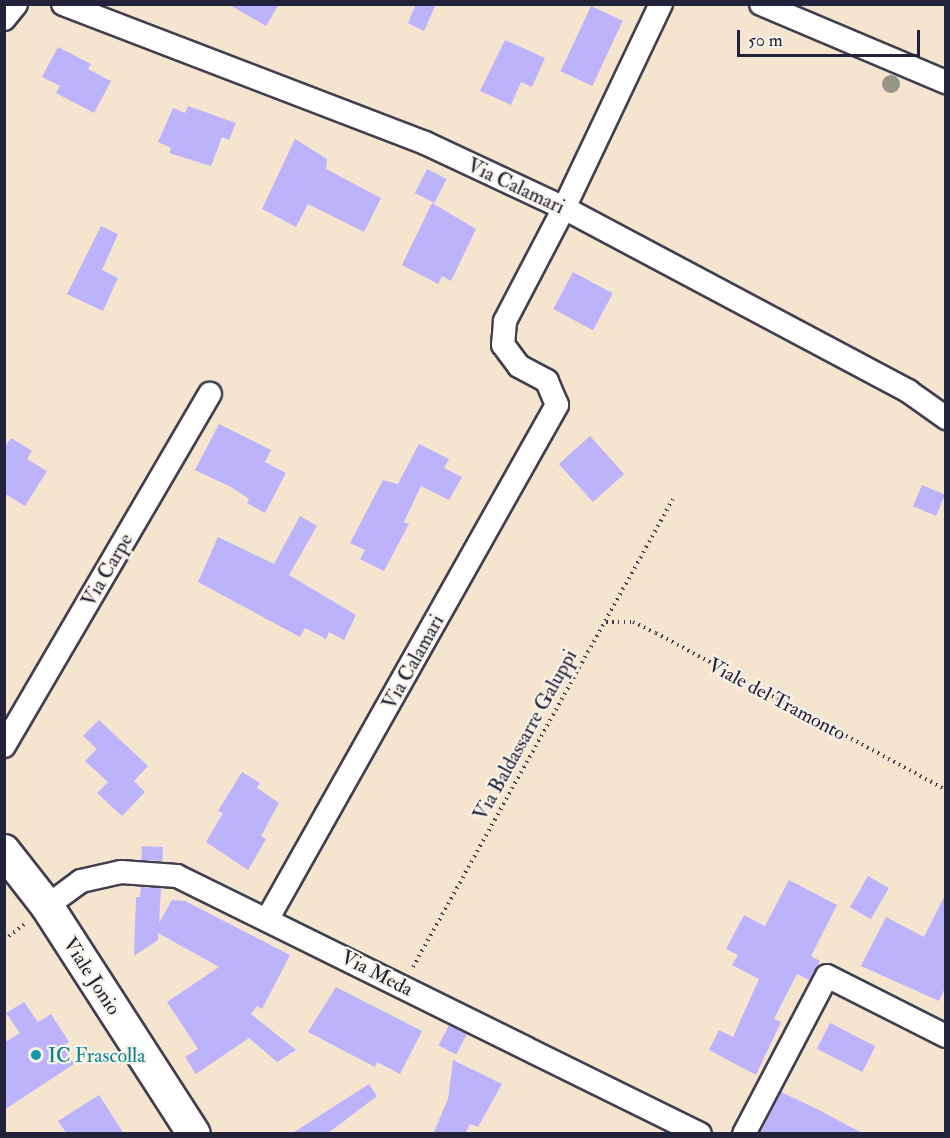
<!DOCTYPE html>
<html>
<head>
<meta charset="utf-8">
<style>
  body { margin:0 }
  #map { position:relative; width:950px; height:1138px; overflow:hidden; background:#f5e5cf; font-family:"IM FELL Double Pica",serif }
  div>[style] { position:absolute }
  .building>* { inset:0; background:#bdb3fc; transform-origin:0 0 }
  .path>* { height:4px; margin-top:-2px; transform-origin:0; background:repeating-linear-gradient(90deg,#423f51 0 1.5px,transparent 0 6px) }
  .roads { filter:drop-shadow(2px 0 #423f51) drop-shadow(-2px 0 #423f51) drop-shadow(0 2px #423f51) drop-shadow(0 -2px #423f51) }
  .street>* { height:22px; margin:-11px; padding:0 11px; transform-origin:11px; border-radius:11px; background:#fff }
  .secondary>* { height:32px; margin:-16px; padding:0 16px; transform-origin:16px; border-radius:16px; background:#fff }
  .trees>* { width:18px; height:18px; margin:-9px; border-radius:50%; background:#989687 }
  .dots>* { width:16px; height:16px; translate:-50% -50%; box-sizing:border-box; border:3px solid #f7f3e8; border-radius:50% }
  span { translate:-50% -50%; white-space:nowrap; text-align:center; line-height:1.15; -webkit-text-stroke:4.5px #f7f3e8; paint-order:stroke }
  .street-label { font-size:20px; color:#22223b }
  .culture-label { font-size:20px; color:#0d838f }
  .left { translate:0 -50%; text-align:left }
  .frame { position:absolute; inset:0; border:6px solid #22223b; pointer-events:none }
  .scale { position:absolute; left:737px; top:30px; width:183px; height:27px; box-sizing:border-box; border:3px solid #22223b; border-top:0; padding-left:8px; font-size:18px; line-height:21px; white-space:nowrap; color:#22223b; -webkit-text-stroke:4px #f7f3e8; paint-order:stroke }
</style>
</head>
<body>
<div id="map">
  <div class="building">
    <i style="clip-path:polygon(228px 4px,279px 4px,266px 26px)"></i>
    <i style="clip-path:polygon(416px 4px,436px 4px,424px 31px,408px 23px)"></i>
    <i style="left:591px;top:6px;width:35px;height:72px;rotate:25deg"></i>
    <i style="clip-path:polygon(505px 40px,545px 58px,532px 87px,521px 82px,511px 105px,480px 91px)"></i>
    <i style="clip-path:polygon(58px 47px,91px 64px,88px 69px,111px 81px,94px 113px,56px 93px,60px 86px,42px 77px)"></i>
    <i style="clip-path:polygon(188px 106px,236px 123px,229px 140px,222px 137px,211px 166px,169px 153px,171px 148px,158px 142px,173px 108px,185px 113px)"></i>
    <i style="clip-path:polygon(295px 139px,327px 159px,326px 169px,381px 198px,364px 232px,308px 204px,296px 227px,262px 209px)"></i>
    <i style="left:427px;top:169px;width:22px;height:27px;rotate:27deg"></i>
    <i style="clip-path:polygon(432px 203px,476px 229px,451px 281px,442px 276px,438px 284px,402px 265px)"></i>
    <i style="clip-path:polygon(101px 226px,118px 234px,102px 270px,118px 278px,103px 311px,67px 294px)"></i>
    <i style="left:573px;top:272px;width:45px;height:42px;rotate:28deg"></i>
    <i style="clip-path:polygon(219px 424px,271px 450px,265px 462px,286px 473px,265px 513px,247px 503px,249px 499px,231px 487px,195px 470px)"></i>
    <i style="left:590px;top:436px;width:51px;height:42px;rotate:48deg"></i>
    <i style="clip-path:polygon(11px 438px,32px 451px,27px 459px,47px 471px,25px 506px,4px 493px,4px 448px)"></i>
    <i style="clip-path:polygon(419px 444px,449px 459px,444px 468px,462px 477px,449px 500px,421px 486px,404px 522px,409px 524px,384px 571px,360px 559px,365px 550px,350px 543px,383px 480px,398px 484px)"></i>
    <i style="left:922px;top:485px;width:25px;height:23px;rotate:23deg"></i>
    <i style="clip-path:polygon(300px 516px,317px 526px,289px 575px,356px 615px,344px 640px,329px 632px,326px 639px,305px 628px,300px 637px,198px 582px,218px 537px,274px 564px)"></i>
    <i style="clip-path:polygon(99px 720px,148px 766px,134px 781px,145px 792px,122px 816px,97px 793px,108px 782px,85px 761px,97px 749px,83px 736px)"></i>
    <i style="clip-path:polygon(242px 772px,260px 783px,257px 788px,279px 803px,261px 836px,266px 839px,248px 870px,206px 842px,223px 813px,218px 811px)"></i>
    <i style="left:142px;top:846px;width:21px;height:14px;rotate:3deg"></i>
    <i style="left:868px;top:876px;width:24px;height:36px;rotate:30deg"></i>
    <i style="clip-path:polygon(789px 880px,837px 905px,811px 956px,820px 961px,809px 980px,797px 974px,774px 1019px,781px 1022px,756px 1075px,709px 1050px,719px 1030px,733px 1037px,759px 979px,732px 965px,738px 955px,726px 949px,744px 915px,765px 926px)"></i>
    <i style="clip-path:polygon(141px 887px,161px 888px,159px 923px,172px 900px,185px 901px,290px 955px,262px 1009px,257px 1006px,251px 1014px,296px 1050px,277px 1062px,249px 1038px,196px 1074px,185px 1057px,198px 1049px,167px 1002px,219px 967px,158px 933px,158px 940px,134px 956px,136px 897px,140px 897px)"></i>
    <i style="clip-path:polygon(945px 895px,945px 988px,939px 1001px,861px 966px,886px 917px,924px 937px)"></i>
    <i style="clip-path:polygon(336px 987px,422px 1031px,400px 1074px,377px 1062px,375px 1067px,308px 1032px)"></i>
    <i style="clip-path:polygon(24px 1002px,38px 1022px,51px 1014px,69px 1042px,63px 1046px,74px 1064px,4px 1110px,4px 1043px,20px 1033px,6px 1013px)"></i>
    <i style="left:830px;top:1023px;width:51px;height:29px;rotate:27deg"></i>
    <i style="left:449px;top:1025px;width:20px;height:23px;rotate:27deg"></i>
    <i style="clip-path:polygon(453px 1060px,502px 1084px,478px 1127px,470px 1124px,465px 1134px,433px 1134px,448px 1099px)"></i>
    <i style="clip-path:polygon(369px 1084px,377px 1096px,327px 1134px,291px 1134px)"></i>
    <i style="clip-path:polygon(781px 1092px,817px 1109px,864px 1134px,760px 1134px)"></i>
    <i style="clip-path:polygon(99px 1095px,124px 1134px,67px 1134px,58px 1121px)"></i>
  </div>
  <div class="path">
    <i style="left:606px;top:622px;width:27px"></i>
    <i style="left:633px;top:622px;width:25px;rotate:26deg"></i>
    <i style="left:656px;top:633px;width:330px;rotate:28.4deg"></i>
    <i style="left:4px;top:940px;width:29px;rotate:-38deg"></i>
    <i style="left:413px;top:967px;width:535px;rotate:-60.95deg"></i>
  </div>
  <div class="roads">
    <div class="street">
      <i style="left:63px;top:4px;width:388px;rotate:21deg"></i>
      <i style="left:425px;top:143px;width:153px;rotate:25.1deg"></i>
      <i style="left:564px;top:208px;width:390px;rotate:28deg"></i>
      <i style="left:908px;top:391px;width:47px;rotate:35.4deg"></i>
      <i style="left:761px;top:4px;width:201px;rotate:22.9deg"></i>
      <i style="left:4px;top:19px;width:19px;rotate:-51deg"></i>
      <i style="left:4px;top:746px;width:408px;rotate:-59.7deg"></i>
      <i style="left:47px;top:906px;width:42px;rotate:-36.3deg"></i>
      <i style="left:81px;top:881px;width:41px;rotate:-12.7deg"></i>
      <i style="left:121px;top:872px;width:56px;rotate:4.1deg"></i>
      <i style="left:177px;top:876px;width:583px;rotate:26.26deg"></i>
      <i style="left:268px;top:918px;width:589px;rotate:-60.61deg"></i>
      <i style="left:557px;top:405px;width:26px;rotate:-113deg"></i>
      <i style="left:547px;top:381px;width:32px;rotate:-152deg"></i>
      <i style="left:519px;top:366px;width:26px;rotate:-127deg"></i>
      <i style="left:503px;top:345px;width:24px;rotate:-85deg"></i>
      <i style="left:505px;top:321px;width:127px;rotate:-62.4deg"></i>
      <i style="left:564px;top:208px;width:226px;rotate:-64.6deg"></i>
      <i style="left:744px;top:1134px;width:178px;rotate:-62.3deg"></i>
      <i style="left:827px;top:976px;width:133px;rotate:26.8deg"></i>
    </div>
    <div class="secondary">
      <i style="left:4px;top:851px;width:70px;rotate:52deg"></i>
      <i style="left:47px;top:906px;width:271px;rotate:57.2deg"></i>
    </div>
  </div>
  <div class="trees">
    <i style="left:891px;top:84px"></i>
  </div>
  <div class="dots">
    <i style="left:36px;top:1055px;background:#0f9aa8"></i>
  </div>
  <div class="street-label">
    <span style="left:516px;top:186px;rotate:25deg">Via Calamari</span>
    <span style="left:107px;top:570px;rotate:-60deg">Via Carpe</span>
    <span style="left:413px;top:662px;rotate:-61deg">Via Calamari</span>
    <span style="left:777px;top:699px;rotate:28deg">Viale del Tramonto</span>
    <span style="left:525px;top:735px;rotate:-61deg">Via Baldassarre Galuppi</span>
    <span style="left:377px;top:973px;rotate:27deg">Via Meda</span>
    <span style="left:92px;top:976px;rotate:57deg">Viale Jonio</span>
  </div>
  <div class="culture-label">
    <span class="left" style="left:48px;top:1055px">IC Frascolla</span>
  </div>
  <div class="frame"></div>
  <div class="scale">50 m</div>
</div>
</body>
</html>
